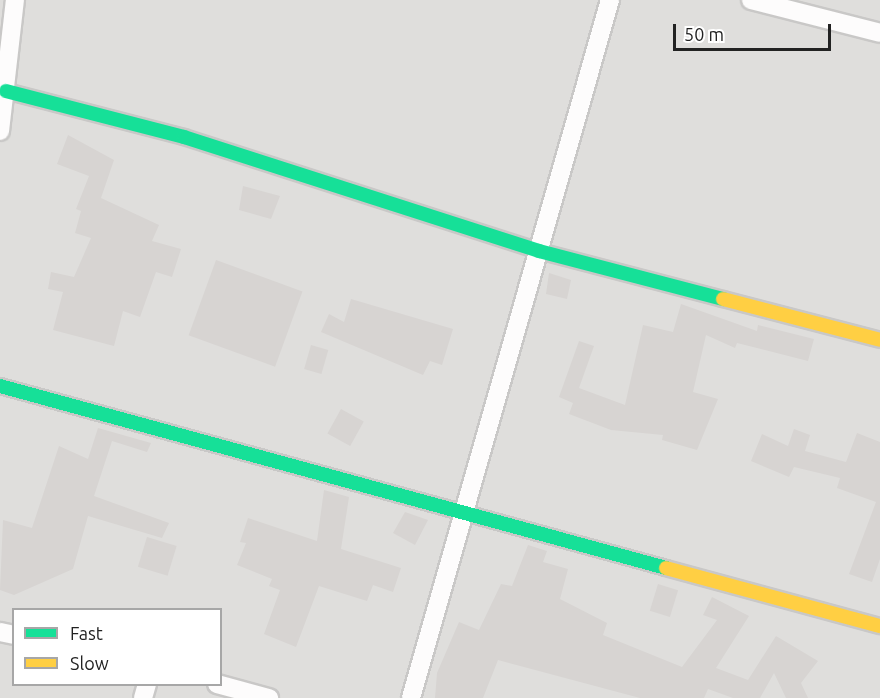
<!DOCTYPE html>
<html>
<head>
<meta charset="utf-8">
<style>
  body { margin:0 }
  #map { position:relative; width:880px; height:698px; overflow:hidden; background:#f0eeeb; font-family:Ubuntu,sans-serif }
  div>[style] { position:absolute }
  .residential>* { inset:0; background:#dfdedc }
  .building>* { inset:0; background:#d7d4d2; transform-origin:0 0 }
  .roads { filter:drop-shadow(2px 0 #c9c8c7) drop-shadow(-2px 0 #c9c8c7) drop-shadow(0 2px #c9c8c7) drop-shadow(0 -2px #c9c8c7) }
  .street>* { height:18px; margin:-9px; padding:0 9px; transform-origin:9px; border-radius:9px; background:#fdfcfc }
  .fast>* { height:14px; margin:-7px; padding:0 7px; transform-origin:7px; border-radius:7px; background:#16e098 }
  .slow>* { height:14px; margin:-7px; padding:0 7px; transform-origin:7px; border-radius:7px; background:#ffcf43 }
  span { translate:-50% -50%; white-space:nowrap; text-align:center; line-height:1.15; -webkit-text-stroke:4.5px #fff; paint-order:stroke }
  .legend { position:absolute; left:12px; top:608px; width:210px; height:78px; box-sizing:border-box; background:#fff; border:2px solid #a7a7a7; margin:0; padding:8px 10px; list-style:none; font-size:18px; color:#222 }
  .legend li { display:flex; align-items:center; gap:12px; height:30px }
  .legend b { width:30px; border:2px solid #a7a7a7 }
  .scale { position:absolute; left:673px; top:24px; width:158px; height:27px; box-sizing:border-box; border:3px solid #222; border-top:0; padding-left:8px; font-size:18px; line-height:21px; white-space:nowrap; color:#222; -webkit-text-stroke:4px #fff; paint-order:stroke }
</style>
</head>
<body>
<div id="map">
  <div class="residential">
    <i style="clip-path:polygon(evenodd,0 0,880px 0,880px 698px,0 698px,0 0,14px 610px,220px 610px,220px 684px,14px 684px,14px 610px)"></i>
  </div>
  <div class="building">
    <i style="clip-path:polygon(68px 135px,114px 160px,101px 198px,159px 225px,152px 241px,181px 249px,172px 277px,156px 272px,140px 317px,123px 311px,114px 346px,53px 330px,63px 292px,48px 289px,51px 272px,74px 277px,91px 238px,75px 233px,81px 211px,76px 209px,89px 176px,57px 164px)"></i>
    <i style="clip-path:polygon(243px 186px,280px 196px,271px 219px,239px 210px)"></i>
    <i style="left:216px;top:260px;width:92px;height:80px;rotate:20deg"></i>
    <i style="clip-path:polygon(549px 273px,571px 280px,567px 299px,546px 294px)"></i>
    <i style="clip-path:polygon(351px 299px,453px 329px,442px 365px,430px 361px,423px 375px,321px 332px,329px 314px,344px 322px)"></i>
    <i style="clip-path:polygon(681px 304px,757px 331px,758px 325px,814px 339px,808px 361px,737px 343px,735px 348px,706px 335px,693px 392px,718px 399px,697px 450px,662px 440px,663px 435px,611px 430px,569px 414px,573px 403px,559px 397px,579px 341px,594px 346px,579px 388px,625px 405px,643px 325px,673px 332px)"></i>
    <i style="left:311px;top:345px;width:18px;height:25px;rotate:16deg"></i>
    <i style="left:341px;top:409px;width:26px;height:28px;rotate:29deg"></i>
    <i style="clip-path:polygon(98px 428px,151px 443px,147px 452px,112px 441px,94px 496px,169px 523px,162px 538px,88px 516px,73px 569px,14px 595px,0 590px,3px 520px,32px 528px,59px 446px,88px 459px)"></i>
    <i style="clip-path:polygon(794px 429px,810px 435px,805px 451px,846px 462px,857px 433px,880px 442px,880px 559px,872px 582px,849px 574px,876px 502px,837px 488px,840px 478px,794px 467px,789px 477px,751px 461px,762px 434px,788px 446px)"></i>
    <i style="clip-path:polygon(324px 490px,349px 497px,341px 549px,401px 568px,393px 592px,373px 585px,367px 601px,319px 586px,296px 647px,264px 634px,280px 590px,269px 586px,272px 579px,237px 565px,246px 543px,240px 542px,248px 518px,317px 541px)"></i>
    <i style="clip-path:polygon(405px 512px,428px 520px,415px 545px,393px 533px)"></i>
    <i style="left:147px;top:537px;width:31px;height:31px;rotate:17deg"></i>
    <i style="clip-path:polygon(528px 545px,547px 551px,543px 562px,568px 569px,560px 599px,607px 623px,603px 635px,682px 667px,717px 620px,703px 615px,712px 597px,749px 616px,716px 668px,748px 680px,776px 636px,818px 661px,801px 683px,808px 698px,786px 698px,774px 673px,760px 698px,733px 698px,708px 689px,704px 698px,640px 698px,498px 660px,483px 698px,435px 698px,437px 673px,459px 622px,479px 630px,501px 584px,512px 586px)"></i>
    <i style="left:658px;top:584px;width:21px;height:28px;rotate:17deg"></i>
  </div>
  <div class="roads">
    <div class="street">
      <i style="left:751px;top:0;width:133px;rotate:14.3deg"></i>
      <i style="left:0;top:131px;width:132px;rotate:-83.5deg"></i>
      <i style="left:0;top:632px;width:14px;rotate:12deg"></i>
      <i style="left:217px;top:684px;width:54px;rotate:15.1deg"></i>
      <i style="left:143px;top:698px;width:15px;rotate:-74deg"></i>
      <i style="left:411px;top:698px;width:726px;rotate:-74.09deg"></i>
    </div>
    <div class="fast">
      <i style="left:6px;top:91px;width:184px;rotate:14.5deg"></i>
      <i style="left:184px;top:137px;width:373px;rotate:17.8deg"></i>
      <i style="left:539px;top:251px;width:190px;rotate:14.6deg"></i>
      <i style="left:0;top:386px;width:690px;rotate:15.28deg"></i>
    </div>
    <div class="slow">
      <i style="left:723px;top:299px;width:162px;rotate:14.6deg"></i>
      <i style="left:666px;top:568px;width:222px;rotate:15.2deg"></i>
    </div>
  </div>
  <ul class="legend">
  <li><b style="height:8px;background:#16e098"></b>Fast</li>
  <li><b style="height:8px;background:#ffcf43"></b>Slow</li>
  </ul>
  <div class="scale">50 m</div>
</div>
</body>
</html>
